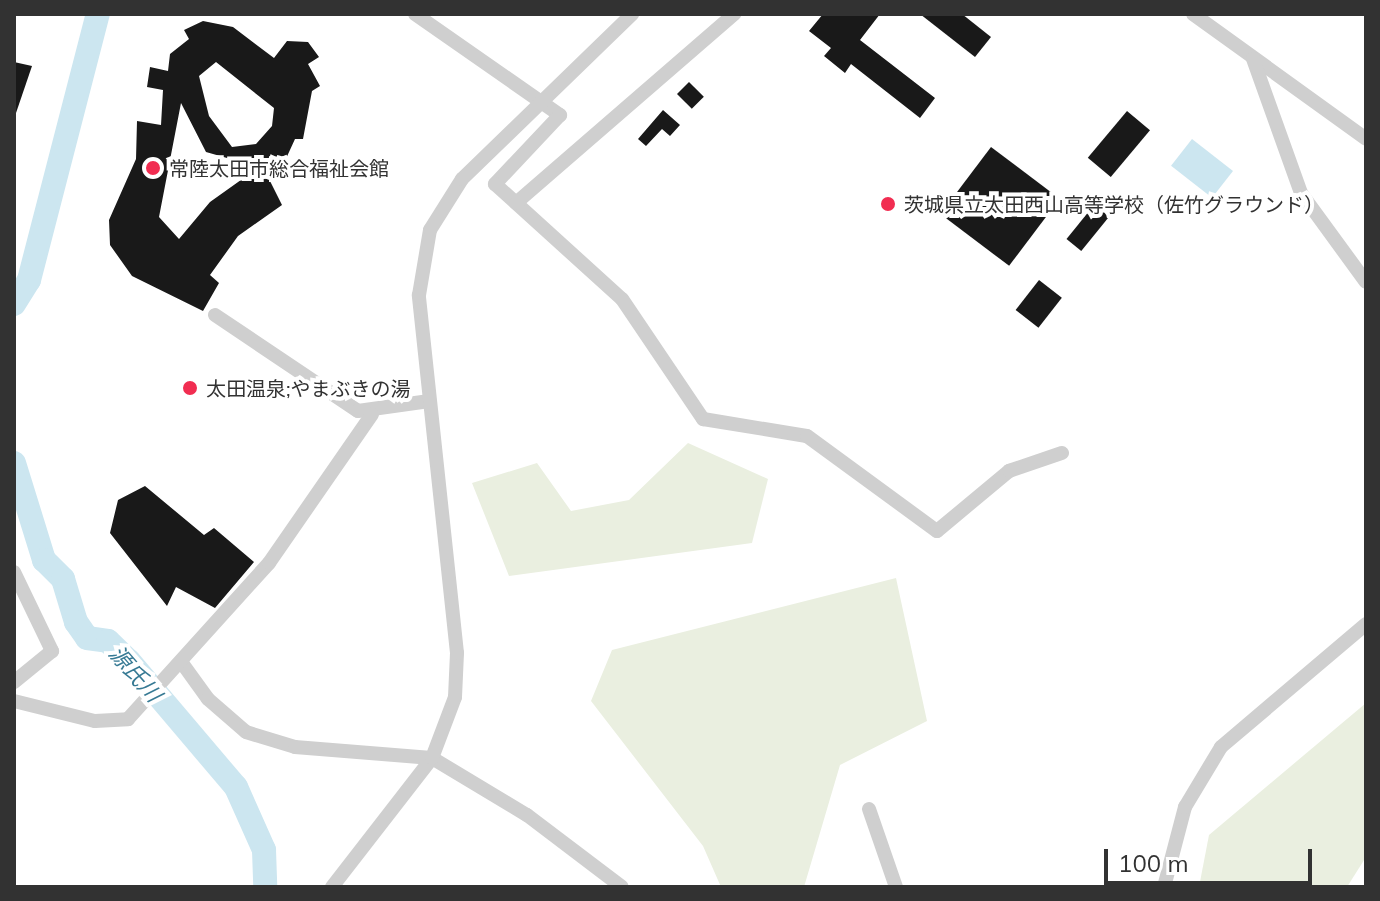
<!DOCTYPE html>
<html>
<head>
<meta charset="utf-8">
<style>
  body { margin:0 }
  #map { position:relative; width:1380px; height:901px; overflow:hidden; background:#fff; font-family:Mulish,"Noto Sans JP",sans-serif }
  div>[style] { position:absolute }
  .green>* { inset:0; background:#eaefe0 }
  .water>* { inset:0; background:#cce6f0; transform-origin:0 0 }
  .river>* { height:24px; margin:-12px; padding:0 12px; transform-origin:12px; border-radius:12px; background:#cce6f0 }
  .building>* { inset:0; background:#191919; transform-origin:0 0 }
  .minor>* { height:14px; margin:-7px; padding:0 7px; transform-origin:7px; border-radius:7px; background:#cfcfcf }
  .dots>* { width:22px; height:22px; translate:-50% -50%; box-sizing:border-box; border:4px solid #fff; border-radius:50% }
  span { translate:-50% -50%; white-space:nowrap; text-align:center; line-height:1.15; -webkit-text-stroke:8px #fff; paint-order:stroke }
  .poi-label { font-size:20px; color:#323232 }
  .left { translate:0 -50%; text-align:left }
  .water-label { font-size:22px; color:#377a94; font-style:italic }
  .frame { position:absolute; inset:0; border:16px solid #323232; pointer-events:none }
  .scale { position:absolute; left:1104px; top:849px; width:208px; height:36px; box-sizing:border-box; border:4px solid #323232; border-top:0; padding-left:10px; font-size:24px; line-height:28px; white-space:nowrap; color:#323232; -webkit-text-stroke:6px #fff; paint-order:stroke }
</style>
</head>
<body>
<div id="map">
  <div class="green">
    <i style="clip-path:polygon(688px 443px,768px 479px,752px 543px,509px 576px,472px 483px,537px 463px,571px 511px,629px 500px)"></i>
    <i style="clip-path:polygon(896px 578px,927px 721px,840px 765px,804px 887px,721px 887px,703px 846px,591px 701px,612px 650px)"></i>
    <i style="clip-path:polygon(1366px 703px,1366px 857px,1347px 887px,1199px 887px,1209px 835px)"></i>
  </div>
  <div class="water">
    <i style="left:1192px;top:139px;width:52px;height:34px;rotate:38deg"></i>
  </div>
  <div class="river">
    <i style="left:14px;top:304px;width:28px;rotate:-58deg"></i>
    <i style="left:29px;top:280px;width:275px;rotate:-75.5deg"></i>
    <i style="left:14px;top:463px;width:102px;rotate:72.8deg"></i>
    <i style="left:44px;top:560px;width:27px;rotate:45deg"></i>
    <i style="left:63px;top:579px;width:45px;rotate:73.2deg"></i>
    <i style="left:76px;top:622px;width:19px;rotate:55deg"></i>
    <i style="left:87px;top:638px;width:21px;rotate:8deg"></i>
    <i style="left:108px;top:641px;width:29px;rotate:44deg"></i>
    <i style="left:129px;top:661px;width:165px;rotate:49.7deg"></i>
    <i style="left:236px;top:787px;width:69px;rotate:66deg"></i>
    <i style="left:264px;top:850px;width:37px;rotate:88deg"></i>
  </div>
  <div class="building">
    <i style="clip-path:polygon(823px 14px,880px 14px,860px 40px,935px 98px,920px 118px,851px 64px,845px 73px,824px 56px,831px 48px,809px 31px)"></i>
    <i style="clip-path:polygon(920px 14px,962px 14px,991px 37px,975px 57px)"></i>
    <i style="clip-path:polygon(evenodd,203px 21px,233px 27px,274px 58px,287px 41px,308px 42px,319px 57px,308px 64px,320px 86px,312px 91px,303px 139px,295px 139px,284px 163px,269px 156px,268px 177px,282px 205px,238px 236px,210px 275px,219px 283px,203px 311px,132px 276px,110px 245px,109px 220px,136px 159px,137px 121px,161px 125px,163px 90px,147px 87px,150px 67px,168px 71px,170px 54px,189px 39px,184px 30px,203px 21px,216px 62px,274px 108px,272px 126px,256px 144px,232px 147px,209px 116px,199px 76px,216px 62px,203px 21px,181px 103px,206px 152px,259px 167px,210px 202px,179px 239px,159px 217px,181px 103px)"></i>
    <i style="clip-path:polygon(14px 62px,32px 66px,16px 113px,14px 113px)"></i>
    <i style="left:689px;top:82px;width:21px;height:17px;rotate:45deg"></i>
    <i style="clip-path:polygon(663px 110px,680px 125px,670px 136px,662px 129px,646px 146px,638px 139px)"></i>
    <i style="left:1127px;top:111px;width:30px;height:61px;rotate:40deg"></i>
    <i style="left:991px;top:147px;width:86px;height:84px;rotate:37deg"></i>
    <i style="left:1103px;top:194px;width:19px;height:58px;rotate:39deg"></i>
    <i style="left:1039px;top:280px;width:29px;height:38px;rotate:38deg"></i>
    <i style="clip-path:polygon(145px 486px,204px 535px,214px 528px,254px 562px,215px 608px,176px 587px,167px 606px,110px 533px,118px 500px)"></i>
  </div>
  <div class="minor">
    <i style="left:415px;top:14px;width:177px;rotate:34.9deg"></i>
    <i style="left:560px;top:115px;width:95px;rotate:133.3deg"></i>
    <i style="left:495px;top:184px;width:171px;rotate:42.2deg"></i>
    <i style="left:622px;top:299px;width:145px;rotate:56deg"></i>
    <i style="left:703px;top:419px;width:105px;rotate:9.3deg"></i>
    <i style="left:807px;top:436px;width:161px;rotate:36.2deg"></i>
    <i style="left:937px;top:531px;width:94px;rotate:-39.8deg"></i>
    <i style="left:1009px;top:471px;width:56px;rotate:-18.8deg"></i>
    <i style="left:1193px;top:14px;width:213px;rotate:35.8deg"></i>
    <i style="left:1253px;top:59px;width:142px;rotate:70.3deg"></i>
    <i style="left:1301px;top:193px;width:110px;rotate:53.9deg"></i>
    <i style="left:516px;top:203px;width:289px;rotate:-40.9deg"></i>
    <i style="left:215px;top:315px;width:172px;rotate:33.9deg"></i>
    <i style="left:358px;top:411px;width:72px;rotate:-8deg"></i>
    <i style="left:14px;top:572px;width:88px;rotate:64.3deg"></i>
    <i style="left:52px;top:651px;width:49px;rotate:140.8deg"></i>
    <i style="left:182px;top:663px;width:44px;rotate:54.2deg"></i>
    <i style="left:208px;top:699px;width:50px;rotate:41deg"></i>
    <i style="left:246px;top:732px;width:51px;rotate:17deg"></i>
    <i style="left:295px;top:747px;width:137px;rotate:4.6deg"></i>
    <i style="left:432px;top:758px;width:111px;rotate:31deg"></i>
    <i style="left:527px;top:815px;width:119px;rotate:37.2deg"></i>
    <i style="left:14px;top:701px;width:83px;rotate:13.9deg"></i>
    <i style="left:95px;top:721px;width:33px;rotate:-3deg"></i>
    <i style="left:128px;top:719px;width:210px;rotate:-47.9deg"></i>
    <i style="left:269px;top:563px;width:181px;rotate:-55.3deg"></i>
    <i style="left:869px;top:809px;width:83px;rotate:70.9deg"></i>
    <i style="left:332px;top:887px;width:163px;rotate:-52.2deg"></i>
    <i style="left:432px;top:758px;width:65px;rotate:-69.3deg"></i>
    <i style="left:455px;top:697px;width:44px;rotate:-87.4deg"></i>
    <i style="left:457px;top:653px;width:360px;rotate:-96.1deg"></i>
    <i style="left:419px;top:295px;width:66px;rotate:-80.4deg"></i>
    <i style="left:430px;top:230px;width:60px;rotate:-57.9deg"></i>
    <i style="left:462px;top:179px;width:237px;rotate:-44.1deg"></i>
    <i style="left:1164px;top:887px;width:83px;rotate:-75.3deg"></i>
    <i style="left:1185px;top:807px;width:70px;rotate:-59deg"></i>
    <i style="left:1221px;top:747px;width:190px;rotate:-40.3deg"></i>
  </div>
  <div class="dots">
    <i style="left:153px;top:168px;background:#f12d51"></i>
    <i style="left:888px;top:204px;background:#f12d51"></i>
    <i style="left:190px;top:388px;background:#f12d51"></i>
  </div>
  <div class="poi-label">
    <span class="left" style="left:169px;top:168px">常陸太田市総合福祉会館</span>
    <span class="left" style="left:904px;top:204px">茨城県立太田西山高等学校（佐竹グラウンド）</span>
    <span class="left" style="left:206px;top:388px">太田温泉;やまぶきの湯</span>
  </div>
  <div class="water-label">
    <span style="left:135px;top:674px;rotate:49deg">源氏川</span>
  </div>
  <div class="frame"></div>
  <div class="scale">100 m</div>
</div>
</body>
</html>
